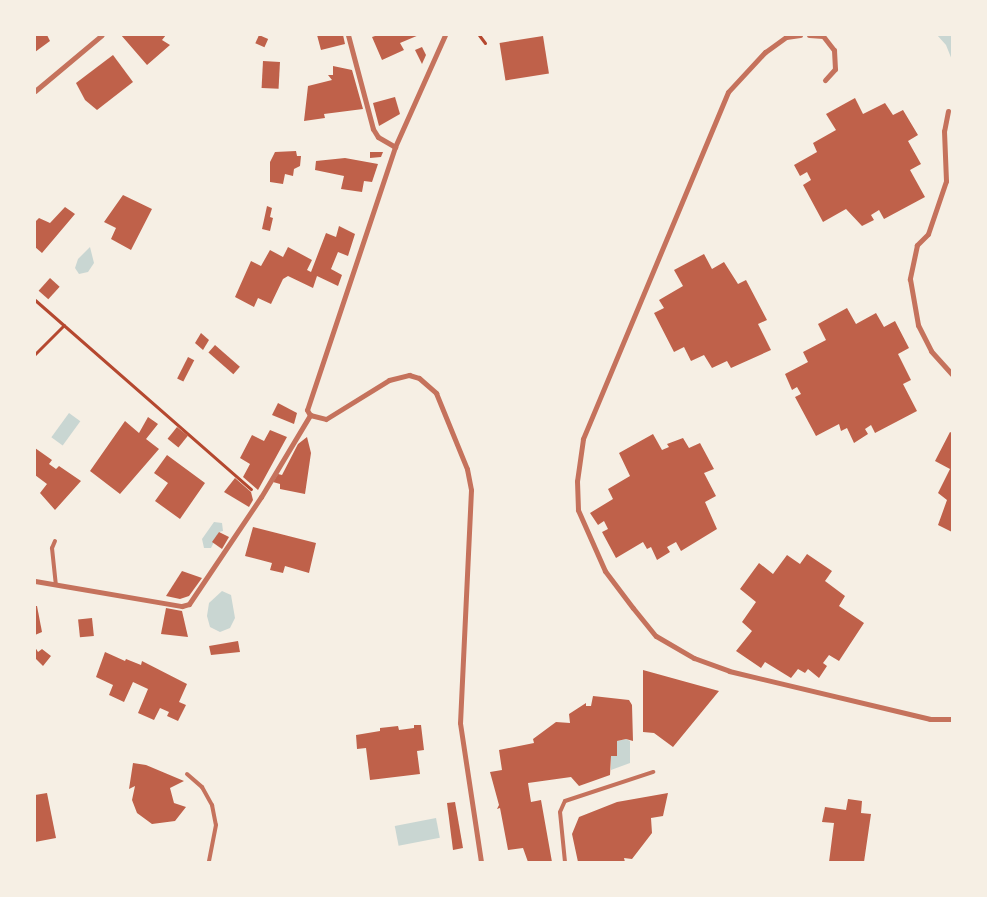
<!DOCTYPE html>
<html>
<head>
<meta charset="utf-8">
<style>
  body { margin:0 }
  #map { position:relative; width:987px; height:897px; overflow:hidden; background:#f6efe4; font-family:"Public Sans",sans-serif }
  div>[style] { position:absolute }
  .water>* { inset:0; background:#c9d6d2; transform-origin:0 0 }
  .building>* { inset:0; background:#bf614a; transform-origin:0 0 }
  .path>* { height:3px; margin:-1.5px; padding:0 1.5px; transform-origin:1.5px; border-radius:1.5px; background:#b5482f }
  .service>* { height:4px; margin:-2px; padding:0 2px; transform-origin:2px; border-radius:2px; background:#c5725c }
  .minor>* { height:5px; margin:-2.5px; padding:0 2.5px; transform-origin:2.5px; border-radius:2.5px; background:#c5725c }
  span { translate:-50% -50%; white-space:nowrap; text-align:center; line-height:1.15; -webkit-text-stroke:4.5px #f6efe4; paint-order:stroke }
  .frame { position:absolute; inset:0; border:36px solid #f6efe4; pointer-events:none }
</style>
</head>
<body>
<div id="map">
  <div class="water">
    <i style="clip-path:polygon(937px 35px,952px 35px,952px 60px,946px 45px)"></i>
    <i style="clip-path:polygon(90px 247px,94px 263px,88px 272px,79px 274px,75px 268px,78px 259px)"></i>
    <i style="left:69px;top:413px;width:14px;height:30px;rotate:36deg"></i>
    <i style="clip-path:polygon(214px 522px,222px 523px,223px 531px,219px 532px,211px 548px,204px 548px,202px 539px)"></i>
    <i style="clip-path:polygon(222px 591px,231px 595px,235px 618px,230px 628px,220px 632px,210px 627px,207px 616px,209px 603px)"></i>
    <i style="clip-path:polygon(626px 739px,630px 741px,630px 763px,611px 770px,611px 756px,617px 756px,617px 741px)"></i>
    <i style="left:436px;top:818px;width:20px;height:42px;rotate:79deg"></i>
  </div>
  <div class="building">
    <i style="clip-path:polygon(35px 35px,47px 35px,50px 41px,35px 52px)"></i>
    <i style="clip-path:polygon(121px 35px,166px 35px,162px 40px,170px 45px,147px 65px)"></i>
    <i style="left:259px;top:35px;width:10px;height:9px;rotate:24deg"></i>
    <i style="clip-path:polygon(317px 35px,343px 35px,345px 44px,321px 50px)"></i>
    <i style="clip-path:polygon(378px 35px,419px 35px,400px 43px,404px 50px,382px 60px,372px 37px)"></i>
    <i style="left:543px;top:36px;width:38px;height:44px;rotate:81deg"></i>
    <i style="clip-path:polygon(422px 47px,426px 55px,422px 64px,415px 50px)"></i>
    <i style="clip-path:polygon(113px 55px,133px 82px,97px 110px,85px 100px,76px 83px)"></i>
    <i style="left:263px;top:61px;width:17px;height:27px;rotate:3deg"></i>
    <i style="clip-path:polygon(333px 66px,352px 70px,363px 109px,324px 114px,325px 118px,304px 121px,308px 86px,332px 80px,328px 75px,333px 75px)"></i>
    <i style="clip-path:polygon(395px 97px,400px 114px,379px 126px,373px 103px)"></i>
    <i style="clip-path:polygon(855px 98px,863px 114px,885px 103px,893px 115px,903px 110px,918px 135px,908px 141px,921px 164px,910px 170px,925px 197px,884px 219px,879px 210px,871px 215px,874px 220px,862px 226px,846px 209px,823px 222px,803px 185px,811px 180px,807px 172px,800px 176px,794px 165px,817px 152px,813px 143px,836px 130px,826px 114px)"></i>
    <i style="clip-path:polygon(296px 151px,297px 156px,301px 156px,300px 166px,294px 169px,293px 176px,285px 174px,283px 184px,270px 182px,270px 162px,275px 152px)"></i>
    <i style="clip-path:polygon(370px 152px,383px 152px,381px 157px,370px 158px)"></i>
    <i style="clip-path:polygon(345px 158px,378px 164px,372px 182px,364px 181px,362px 192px,341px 189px,344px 176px,315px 170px,316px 161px)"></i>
    <i style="clip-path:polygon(123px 195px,152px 209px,131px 250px,111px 239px,116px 228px,104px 222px)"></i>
    <i style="clip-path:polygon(267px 206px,272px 208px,270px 217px,273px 218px,270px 231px,262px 229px)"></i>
    <i style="clip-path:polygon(65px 207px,75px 214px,42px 253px,35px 247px,35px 222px,39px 218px,50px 223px)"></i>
    <i style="clip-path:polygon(339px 226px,355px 234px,348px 256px,338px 252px,331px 269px,342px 275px,338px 286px,317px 276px,313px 288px,288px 276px,283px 279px,271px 304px,258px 298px,254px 307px,235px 297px,251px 261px,261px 266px,270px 250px,283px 257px,288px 247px,312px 260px,307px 270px,311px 272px,326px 233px,336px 237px)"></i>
    <i style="clip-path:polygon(704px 254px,712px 269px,724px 262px,738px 284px,746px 280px,767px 320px,758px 324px,771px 350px,731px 368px,727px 361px,712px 368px,704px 355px,691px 361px,684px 347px,674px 352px,654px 313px,664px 308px,659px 300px,683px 286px,674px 270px)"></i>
    <i style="left:50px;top:278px;width:13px;height:17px;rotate:42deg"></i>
    <i style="clip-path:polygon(847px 308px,856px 324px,876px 313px,884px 327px,895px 321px,909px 348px,898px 354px,911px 380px,903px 384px,917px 411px,875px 433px,871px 425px,865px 429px,868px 434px,854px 443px,847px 428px,841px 431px,839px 424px,816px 436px,795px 397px,801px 394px,797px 387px,792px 390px,785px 374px,808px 362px,803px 352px,826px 340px,818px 324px)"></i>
    <i style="clip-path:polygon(201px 333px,209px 340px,203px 350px,195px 343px)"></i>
    <i style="left:215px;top:345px;width:33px;height:10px;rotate:41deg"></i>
    <i style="left:188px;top:357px;width:7px;height:24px;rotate:27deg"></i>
    <i style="clip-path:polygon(278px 403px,297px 413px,294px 424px,272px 415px)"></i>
    <i style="clip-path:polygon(148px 417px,158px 424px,146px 439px,159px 449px,120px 494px,90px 471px,125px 421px,139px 433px)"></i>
    <i style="left:177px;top:427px;width:14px;height:15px;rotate:39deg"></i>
    <i style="clip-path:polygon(270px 430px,287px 437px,258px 490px,243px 477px,250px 464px,240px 458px,252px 435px,264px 441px)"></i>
    <i style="clip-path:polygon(950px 432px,952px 433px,952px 532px,938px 525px,947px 500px,938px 493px,950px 469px,935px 461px)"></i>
    <i style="clip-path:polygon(653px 434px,662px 450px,669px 447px,667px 444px,683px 438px,689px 448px,700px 443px,714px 469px,704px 473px,716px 496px,705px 502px,717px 529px,681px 551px,676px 542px,667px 547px,670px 552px,657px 560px,651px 547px,647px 549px,643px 542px,616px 558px,602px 532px,608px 529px,604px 521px,598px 525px,590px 513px,613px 499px,608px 489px,630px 476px,619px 453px)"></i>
    <i style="clip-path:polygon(307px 437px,311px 453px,305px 494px,280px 489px,280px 484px,273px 482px,278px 474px,282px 475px,298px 444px)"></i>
    <i style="clip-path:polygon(35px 448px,52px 460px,49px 464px,56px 469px,59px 466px,81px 481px,55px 510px,40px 493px,47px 484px,35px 475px)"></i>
    <i style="clip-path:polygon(167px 455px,205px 483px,180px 519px,155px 501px,168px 483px,154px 473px)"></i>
    <i style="clip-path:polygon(235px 478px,251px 492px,253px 500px,249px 507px,224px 492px)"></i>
    <i style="clip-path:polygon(253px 527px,316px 543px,309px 573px,285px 566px,283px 573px,270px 570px,272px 563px,245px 556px)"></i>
    <i style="clip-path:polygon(219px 532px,229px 537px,222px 549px,212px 542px)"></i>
    <i style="clip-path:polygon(807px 554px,832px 571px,825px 581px,845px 596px,839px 606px,864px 623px,839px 661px,829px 655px,823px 663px,827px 666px,819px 678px,808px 669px,805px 673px,798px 669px,791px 678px,765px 662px,761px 668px,736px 651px,752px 631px,742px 622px,756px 602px,740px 589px,759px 563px,773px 574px,787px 555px,800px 564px)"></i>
    <i style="clip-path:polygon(182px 571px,202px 578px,189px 596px,180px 599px,166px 596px)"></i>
    <i style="clip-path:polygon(35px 606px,37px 606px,42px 632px,35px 635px)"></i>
    <i style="clip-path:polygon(166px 608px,182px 611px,188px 637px,161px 634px)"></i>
    <i style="left:92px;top:618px;width:18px;height:14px;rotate:84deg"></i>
    <i style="clip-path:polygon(238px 641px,240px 652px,211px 655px,209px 646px)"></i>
    <i style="clip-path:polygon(35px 647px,38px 652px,42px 649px,51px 656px,43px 666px,35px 658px)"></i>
    <i style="clip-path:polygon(105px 652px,125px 661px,126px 659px,141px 665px,142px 661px,187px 684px,179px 702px,186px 705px,178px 721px,167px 716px,169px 712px,160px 708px,154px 720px,138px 713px,148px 689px,133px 682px,124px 702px,109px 695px,113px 685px,96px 677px)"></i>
    <i style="clip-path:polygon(643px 670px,719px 691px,673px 747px,654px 733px,643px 732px)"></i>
    <i style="clip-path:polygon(593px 696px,629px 700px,632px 705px,633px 741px,626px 739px,617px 741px,617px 756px,611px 756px,610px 775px,579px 786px,571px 777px,528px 783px,531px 802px,541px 800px,552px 862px,528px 862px,523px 848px,508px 850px,500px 808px,497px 809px,499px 805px,490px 772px,502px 770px,499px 750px,534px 743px,533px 739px,556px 722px,570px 723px,569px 714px,586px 703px,586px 706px,591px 706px)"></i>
    <i style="clip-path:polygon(414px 725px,421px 725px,424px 750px,417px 751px,420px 774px,370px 780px,366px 748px,357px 749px,356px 735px,380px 731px,380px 728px,398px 726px,399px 730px,414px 728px)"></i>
    <i style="clip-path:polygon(133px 763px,146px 765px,184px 781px,170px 788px,174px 803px,186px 807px,175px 821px,152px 824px,137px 813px,132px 800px,135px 786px,129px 789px)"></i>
    <i style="clip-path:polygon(47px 793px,56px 838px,35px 842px,35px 795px)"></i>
    <i style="clip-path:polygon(668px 793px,663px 816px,651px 818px,652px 833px,632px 859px,624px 858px,625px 862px,578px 862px,572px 834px,579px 817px,617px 802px)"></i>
    <i style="clip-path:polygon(848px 799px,862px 801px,861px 813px,871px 814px,864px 862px,829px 862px,834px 823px,822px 822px,825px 807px,846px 810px)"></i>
    <i style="clip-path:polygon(455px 802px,463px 848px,453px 850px,447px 803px)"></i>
  </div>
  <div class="path">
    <i style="left:479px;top:35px;width:10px;rotate:53deg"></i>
    <i style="left:35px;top:300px;width:287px;rotate:41.2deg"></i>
    <i style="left:35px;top:354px;width:41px;rotate:-45deg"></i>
  </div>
  <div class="service">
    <i style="left:55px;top:541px;width:8px;rotate:113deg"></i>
    <i style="left:52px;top:548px;width:37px;rotate:84deg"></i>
    <i style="left:187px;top:774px;width:20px;rotate:41deg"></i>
    <i style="left:202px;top:787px;width:21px;rotate:61deg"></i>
    <i style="left:212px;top:805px;width:20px;rotate:79deg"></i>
    <i style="left:216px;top:825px;width:38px;rotate:101deg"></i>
    <i style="left:565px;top:862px;width:50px;rotate:-95.7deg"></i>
    <i style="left:560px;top:812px;width:12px;rotate:-66deg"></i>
    <i style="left:565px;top:801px;width:93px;rotate:-18.2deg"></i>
  </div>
  <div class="minor">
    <i style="left:348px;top:35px;width:97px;rotate:75.1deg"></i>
    <i style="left:373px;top:129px;width:9px;rotate:58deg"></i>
    <i style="left:378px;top:137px;width:20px;rotate:30deg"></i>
    <i style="left:445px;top:35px;width:123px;rotate:114.1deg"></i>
    <i style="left:395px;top:147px;width:277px;rotate:108.5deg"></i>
    <i style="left:307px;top:410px;width:6px;rotate:59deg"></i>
    <i style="left:310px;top:415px;width:16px;rotate:14deg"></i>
    <i style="left:326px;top:419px;width:74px;rotate:-31.8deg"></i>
    <i style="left:389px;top:380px;width:21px;rotate:-14deg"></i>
    <i style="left:409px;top:375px;width:10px;rotate:17deg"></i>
    <i style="left:419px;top:378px;width:23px;rotate:41deg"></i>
    <i style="left:436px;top:393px;width:82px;rotate:67.8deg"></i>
    <i style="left:467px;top:469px;width:21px;rotate:79deg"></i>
    <i style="left:471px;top:490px;width:233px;rotate:92.7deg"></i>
    <i style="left:460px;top:723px;width:141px;rotate:81.4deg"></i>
    <i style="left:800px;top:35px;width:14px;rotate:172deg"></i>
    <i style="left:786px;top:37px;width:26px;rotate:144deg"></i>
    <i style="left:765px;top:52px;width:54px;rotate:132.8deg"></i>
    <i style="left:728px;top:92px;width:376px;rotate:112.7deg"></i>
    <i style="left:583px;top:439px;width:42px;rotate:98.1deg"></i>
    <i style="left:577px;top:481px;width:29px;rotate:88deg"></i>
    <i style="left:578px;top:510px;width:67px;rotate:66.1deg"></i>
    <i style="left:605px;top:571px;width:46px;rotate:52.9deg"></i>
    <i style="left:633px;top:608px;width:36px;rotate:51deg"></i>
    <i style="left:656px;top:636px;width:44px;rotate:30.1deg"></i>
    <i style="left:694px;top:658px;width:37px;rotate:20deg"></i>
    <i style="left:729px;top:671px;width:207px;rotate:13.4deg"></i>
    <i style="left:930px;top:719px;width:22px"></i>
    <i style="left:809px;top:35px;width:14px;rotate:4deg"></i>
    <i style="left:823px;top:36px;width:18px;rotate:52deg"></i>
    <i style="left:834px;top:50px;width:19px;rotate:87deg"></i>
    <i style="left:835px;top:69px;width:15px;rotate:132deg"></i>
    <i style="left:35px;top:91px;width:87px;rotate:-39.9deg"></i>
    <i style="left:948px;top:111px;width:20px;rotate:101deg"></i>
    <i style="left:944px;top:131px;width:50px;rotate:87.7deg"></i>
    <i style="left:946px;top:181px;width:56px;rotate:108.8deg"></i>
    <i style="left:928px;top:234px;width:16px;rotate:135deg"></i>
    <i style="left:917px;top:245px;width:35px;rotate:102deg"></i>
    <i style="left:910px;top:279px;width:47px;rotate:80.1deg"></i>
    <i style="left:918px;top:325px;width:29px;rotate:63deg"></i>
    <i style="left:931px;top:351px;width:31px;rotate:48deg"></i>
    <i style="left:35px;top:581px;width:149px;rotate:9.7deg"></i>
    <i style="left:182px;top:606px;width:7px;rotate:-16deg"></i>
    <i style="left:189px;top:604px;width:129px;rotate:-56.1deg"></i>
    <i style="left:261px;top:497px;width:96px;rotate:-59.1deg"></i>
  </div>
  <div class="frame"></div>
</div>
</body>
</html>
